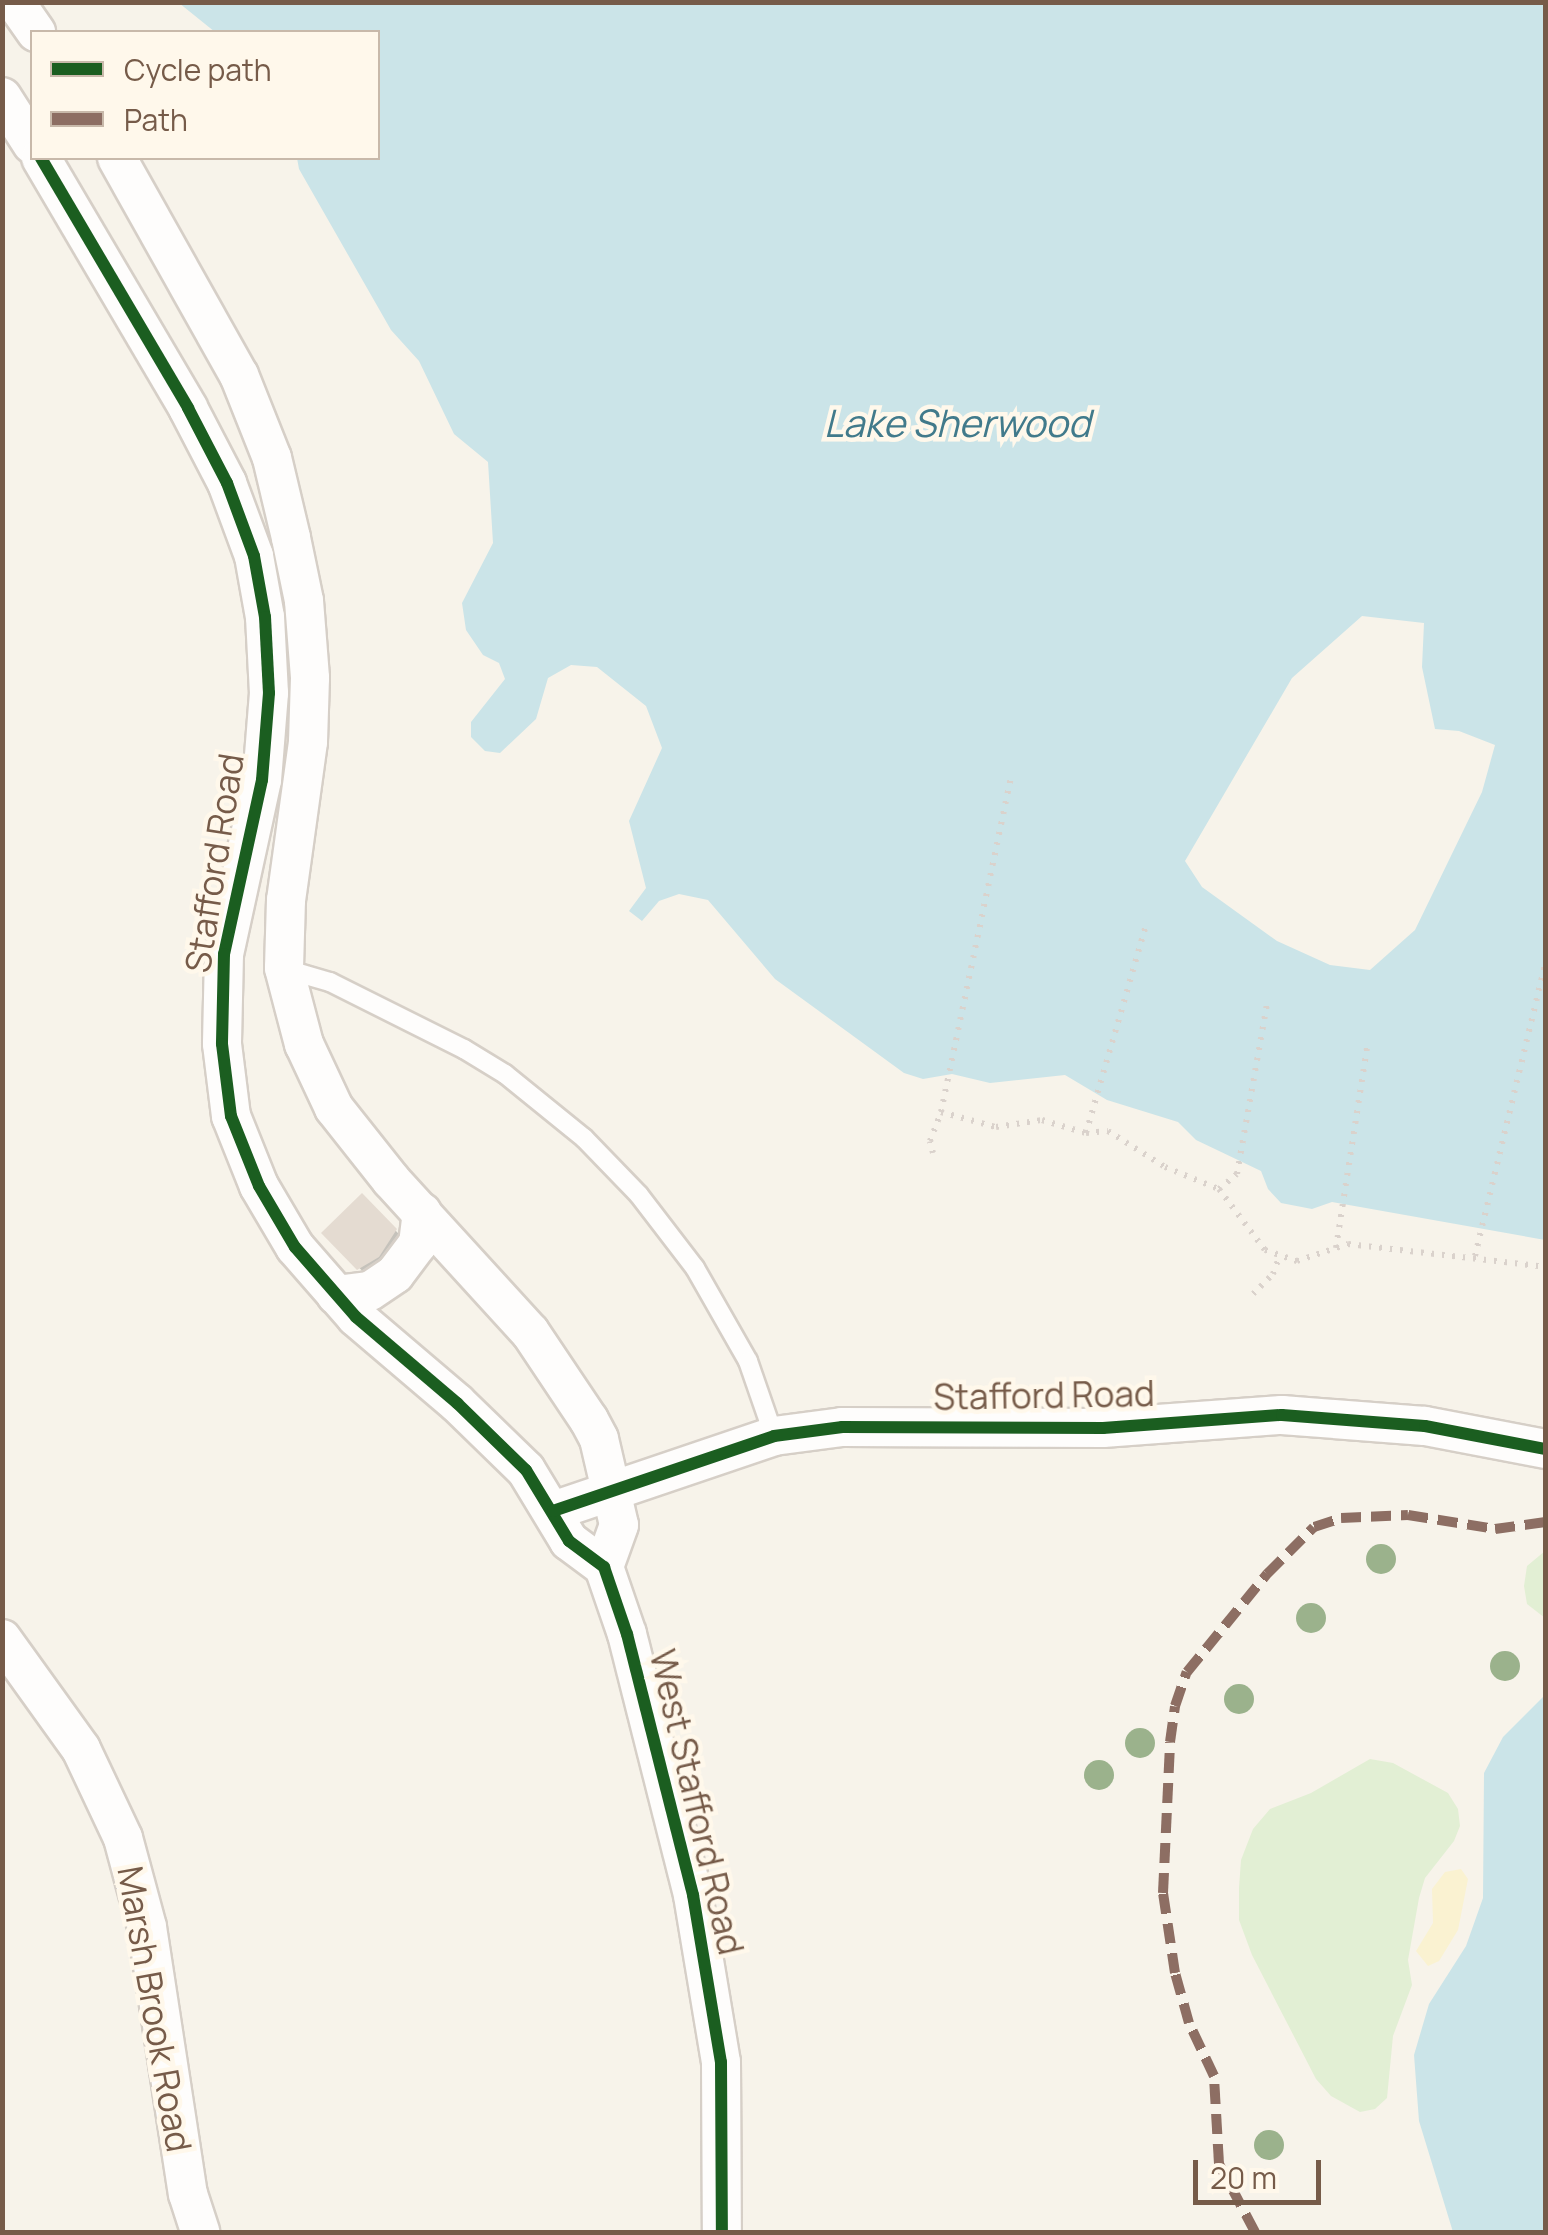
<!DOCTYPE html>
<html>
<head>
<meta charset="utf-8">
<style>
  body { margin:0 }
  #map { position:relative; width:1548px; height:2235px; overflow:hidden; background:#f7f3ea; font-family:Manrope,sans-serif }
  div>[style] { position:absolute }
  .green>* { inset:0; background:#e2efd4 }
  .sand>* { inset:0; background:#faf2d1 }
  .water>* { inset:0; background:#cbe4e8 }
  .shadow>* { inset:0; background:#0003; transform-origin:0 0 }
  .building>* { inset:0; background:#e4dbd1 }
  .path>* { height:6px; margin-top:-3px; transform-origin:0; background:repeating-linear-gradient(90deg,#dad2cc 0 2.5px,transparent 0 10.5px) }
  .roads { filter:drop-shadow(2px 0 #d6cfc7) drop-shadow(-2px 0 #d6cfc7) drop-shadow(0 2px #d6cfc7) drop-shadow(0 -2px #d6cfc7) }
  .service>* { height:18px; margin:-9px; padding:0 9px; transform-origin:9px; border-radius:9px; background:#fefdfc }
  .minor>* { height:38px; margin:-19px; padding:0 19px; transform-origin:19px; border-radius:19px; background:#fefdfc }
  .quiet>* { height:10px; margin-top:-5px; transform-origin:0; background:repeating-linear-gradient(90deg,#8d6e63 0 20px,transparent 0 30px) }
  .cycleway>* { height:12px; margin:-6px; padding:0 6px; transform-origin:6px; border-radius:6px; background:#1b5e20 }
  .trees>* { width:30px; height:30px; margin:-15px; border-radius:50%; background:#9bb28c }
  span { translate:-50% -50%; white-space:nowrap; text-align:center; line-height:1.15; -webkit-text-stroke:9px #fff8eb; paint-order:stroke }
  .street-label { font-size:35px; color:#765b49 }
  .water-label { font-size:38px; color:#417a8b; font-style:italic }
  .frame { position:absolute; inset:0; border:5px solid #765b49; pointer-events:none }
  .legend { position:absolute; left:30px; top:30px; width:350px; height:130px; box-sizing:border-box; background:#fff8eb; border:2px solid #c8b9aa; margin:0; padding:12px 18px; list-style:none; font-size:30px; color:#765b49 }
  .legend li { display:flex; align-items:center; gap:20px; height:50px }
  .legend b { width:50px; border:2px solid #c8b9aa }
  .scale { position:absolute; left:1193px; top:2160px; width:128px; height:45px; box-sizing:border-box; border:5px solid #765b49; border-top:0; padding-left:12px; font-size:30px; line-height:35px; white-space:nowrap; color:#765b49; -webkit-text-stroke:8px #fff8eb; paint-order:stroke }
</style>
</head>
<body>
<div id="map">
  <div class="green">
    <i style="clip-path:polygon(1545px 1551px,1546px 1551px,1545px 1618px,1527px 1604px,1524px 1586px,1527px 1566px)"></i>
    <i style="clip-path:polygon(1370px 1759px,1393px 1763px,1448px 1793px,1458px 1809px,1460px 1826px,1454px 1841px,1425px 1878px,1419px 1898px,1408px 1960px,1412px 1985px,1393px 2036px,1387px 2098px,1375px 2109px,1360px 2112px,1331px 2096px,1316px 2079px,1252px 1955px,1239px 1920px,1239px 1888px,1241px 1860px,1253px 1829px,1270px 1809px,1311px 1793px)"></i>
  </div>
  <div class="sand">
    <i style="clip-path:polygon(1461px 1869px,1468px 1879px,1458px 1930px,1439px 1961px,1428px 1966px,1416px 1951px,1433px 1923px,1432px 1889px,1445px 1872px)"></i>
  </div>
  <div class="water">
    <i style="clip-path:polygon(evenodd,179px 3px,1545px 3px,1545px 1240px,1332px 1202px,1312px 1209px,1281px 1203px,1268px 1189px,1261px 1171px,1196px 1140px,1178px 1122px,1107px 1100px,1065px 1075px,990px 1083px,952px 1074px,923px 1079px,904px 1073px,775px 979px,708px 900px,679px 894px,659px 901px,642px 921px,629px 911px,646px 888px,629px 821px,662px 748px,646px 706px,597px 667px,571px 665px,548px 678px,536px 719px,500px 753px,485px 751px,471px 737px,471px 722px,505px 679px,499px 663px,483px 655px,466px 630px,462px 603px,493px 543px,488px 462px,454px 434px,419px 361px,391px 330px,299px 169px,297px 158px,378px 158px,378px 32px,215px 32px,179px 3px,1362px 616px,1424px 623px,1422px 667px,1435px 729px,1459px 731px,1495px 745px,1482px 792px,1415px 930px,1370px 970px,1330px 965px,1277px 941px,1202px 887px,1185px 861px,1292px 678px,1362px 616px)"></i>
    <i style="clip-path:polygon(1545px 1695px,1545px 2232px,1453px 2232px,1419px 2121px,1414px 2055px,1429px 2004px,1466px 1946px,1483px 1898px,1484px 1773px,1503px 1737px)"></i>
  </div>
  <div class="shadow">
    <i style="left:362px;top:1197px;width:65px;height:52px;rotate:45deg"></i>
  </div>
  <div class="building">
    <i style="clip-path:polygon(362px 1193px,397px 1229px,379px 1257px,357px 1270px,321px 1233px)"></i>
  </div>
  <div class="path">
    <i style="left:941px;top:1112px;width:342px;rotate:-78.2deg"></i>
    <i style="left:1086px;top:1133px;width:220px;rotate:-73.9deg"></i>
    <i style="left:933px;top:1153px;width:12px;rotate:-104deg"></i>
    <i style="left:930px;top:1141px;width:31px;rotate:-69deg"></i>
    <i style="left:941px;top:1112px;width:57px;rotate:15.3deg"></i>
    <i style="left:996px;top:1127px;width:47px;rotate:-8.7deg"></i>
    <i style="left:1042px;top:1120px;width:46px;rotate:16.5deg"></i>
    <i style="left:1086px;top:1133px;width:22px;rotate:-5deg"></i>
    <i style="left:1108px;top:1131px;width:67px;rotate:32.3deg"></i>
    <i style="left:1165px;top:1167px;width:58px;rotate:22.2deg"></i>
    <i style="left:1219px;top:1189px;width:76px;rotate:53deg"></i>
    <i style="left:1265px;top:1250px;width:34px;rotate:19deg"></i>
    <i style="left:1297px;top:1261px;width:54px;rotate:-18.4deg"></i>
    <i style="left:1348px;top:1244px;width:199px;rotate:6.6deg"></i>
    <i style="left:1219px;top:1189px;width:23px;rotate:-40deg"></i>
    <i style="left:1237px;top:1174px;width:173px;rotate:-80deg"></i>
    <i style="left:1336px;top:1248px;width:208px;rotate:-81.2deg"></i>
    <i style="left:1475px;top:1256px;width:303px;rotate:-76.5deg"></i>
    <i style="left:1253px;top:1294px;width:28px;rotate:-45deg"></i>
    <i style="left:1273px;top:1274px;width:20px;rotate:-70deg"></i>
  </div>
  <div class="roads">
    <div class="service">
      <i style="left:285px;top:969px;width:47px;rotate:16.1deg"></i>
      <i style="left:330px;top:982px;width:150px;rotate:26.6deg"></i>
      <i style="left:464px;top:1049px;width:48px;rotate:31.4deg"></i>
      <i style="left:505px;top:1074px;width:102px;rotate:39deg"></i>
      <i style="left:584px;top:1138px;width:79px;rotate:46deg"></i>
      <i style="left:639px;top:1195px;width:92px;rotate:52.5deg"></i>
      <i style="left:695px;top:1268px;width:107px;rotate:60.3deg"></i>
      <i style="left:748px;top:1361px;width:79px;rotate:70.9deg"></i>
    </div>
    <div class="minor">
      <i style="left:15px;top:2px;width:37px;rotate:55deg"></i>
      <i style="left:2px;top:97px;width:56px;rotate:57.4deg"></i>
      <i style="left:41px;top:158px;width:290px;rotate:59.5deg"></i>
      <i style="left:188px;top:408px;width:85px;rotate:62.5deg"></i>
      <i style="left:227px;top:483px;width:78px;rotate:69.7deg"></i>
      <i style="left:254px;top:556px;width:62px;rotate:79.8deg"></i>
      <i style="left:265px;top:617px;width:76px;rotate:87deg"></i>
      <i style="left:269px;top:693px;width:87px;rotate:94.6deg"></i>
      <i style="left:262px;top:780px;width:178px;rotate:102.3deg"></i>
      <i style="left:224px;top:954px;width:90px;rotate:91.3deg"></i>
      <i style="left:222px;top:1044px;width:73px;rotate:82.9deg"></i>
      <i style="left:231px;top:1116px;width:75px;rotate:68.2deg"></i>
      <i style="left:259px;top:1186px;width:71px;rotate:59.5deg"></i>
      <i style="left:295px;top:1247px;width:93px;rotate:48.9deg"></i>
      <i style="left:356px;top:1317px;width:133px;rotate:40.4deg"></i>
      <i style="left:457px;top:1403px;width:96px;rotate:44.2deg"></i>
      <i style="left:526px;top:1470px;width:83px;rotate:58.8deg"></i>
      <i style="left:569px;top:1541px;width:44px;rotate:36.6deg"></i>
      <i style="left:117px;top:158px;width:249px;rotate:60.7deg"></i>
      <i style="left:239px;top:375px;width:89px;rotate:68.3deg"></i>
      <i style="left:272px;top:458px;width:82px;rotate:76.6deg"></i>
      <i style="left:291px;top:538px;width:64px;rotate:78.3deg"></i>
      <i style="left:304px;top:601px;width:77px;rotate:85.5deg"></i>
      <i style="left:310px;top:678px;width:64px;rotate:91.8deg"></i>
      <i style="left:308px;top:742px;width:160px;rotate:97.9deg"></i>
      <i style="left:286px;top:900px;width:68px;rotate:91.7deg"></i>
      <i style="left:284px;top:968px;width:79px;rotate:75.3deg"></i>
      <i style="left:304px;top:1044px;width:71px;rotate:64.9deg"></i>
      <i style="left:334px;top:1108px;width:92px;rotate:51.6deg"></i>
      <i style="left:391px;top:1180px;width:206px;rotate:47.6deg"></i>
      <i style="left:530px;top:1332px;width:106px;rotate:56.2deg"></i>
      <i style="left:589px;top:1420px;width:21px;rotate:62deg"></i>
      <i style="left:599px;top:1439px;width:88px;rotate:76.9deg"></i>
      <i style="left:619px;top:1525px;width:45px;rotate:109.7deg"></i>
      <i style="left:336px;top:1295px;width:34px;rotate:-7deg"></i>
      <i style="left:370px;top:1291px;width:30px;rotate:-34deg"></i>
      <i style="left:395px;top:1274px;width:38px;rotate:-53deg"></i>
      <i style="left:418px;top:1244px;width:32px;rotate:-83deg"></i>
      <i style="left:553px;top:1511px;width:233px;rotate:-18.7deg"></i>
      <i style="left:774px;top:1436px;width:69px;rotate:-7.5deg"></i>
      <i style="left:842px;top:1427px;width:261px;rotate:0.2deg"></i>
      <i style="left:1103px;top:1428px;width:179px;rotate:-4.2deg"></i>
      <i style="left:1282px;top:1415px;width:143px;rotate:4.4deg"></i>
      <i style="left:1425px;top:1426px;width:123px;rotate:10.8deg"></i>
      <i style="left:604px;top:1567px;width:71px;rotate:71.1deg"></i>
      <i style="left:627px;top:1634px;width:269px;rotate:75.8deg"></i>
      <i style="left:693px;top:1895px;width:169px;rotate:80.5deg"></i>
      <i style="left:721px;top:2062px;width:170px;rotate:89.7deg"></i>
      <i style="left:2px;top:1639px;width:135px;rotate:54.3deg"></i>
      <i style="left:81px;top:1749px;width:98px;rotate:64.7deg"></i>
      <i style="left:123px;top:1838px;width:92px;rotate:74.9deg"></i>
      <i style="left:147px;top:1927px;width:270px;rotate:81.3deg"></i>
      <i style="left:188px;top:2194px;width:40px;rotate:72deg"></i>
    </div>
  </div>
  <div class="quiet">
    <i style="left:1255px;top:2232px;width:77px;rotate:-117.9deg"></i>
    <i style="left:1219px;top:2164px;width:88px;rotate:-93.3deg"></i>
    <i style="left:1214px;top:2076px;width:59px;rotate:-115.3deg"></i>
    <i style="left:1189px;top:2023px;width:52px;rotate:-105.6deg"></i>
    <i style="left:1175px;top:1973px;width:81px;rotate:-98.5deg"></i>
    <i style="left:1163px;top:1893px;width:151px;rotate:-87.3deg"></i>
    <i style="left:1170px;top:1742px;width:36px;rotate:-82deg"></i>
    <i style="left:1175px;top:1706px;width:36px;rotate:-71deg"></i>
    <i style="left:1187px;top:1672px;width:127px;rotate:-50.8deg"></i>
    <i style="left:1267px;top:1574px;width:66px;rotate:-45deg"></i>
    <i style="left:1314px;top:1527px;width:28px;rotate:-18deg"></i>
    <i style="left:1341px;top:1518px;width:67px;rotate:-2.6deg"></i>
    <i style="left:1408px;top:1515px;width:88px;rotate:9.1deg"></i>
    <i style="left:1495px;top:1529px;width:51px;rotate:-7.8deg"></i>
  </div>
  <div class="cycleway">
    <i style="left:41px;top:158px;width:290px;rotate:59.5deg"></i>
    <i style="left:188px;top:408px;width:85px;rotate:62.5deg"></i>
    <i style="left:227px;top:483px;width:78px;rotate:69.7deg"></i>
    <i style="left:254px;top:556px;width:62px;rotate:79.8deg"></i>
    <i style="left:265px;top:617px;width:76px;rotate:87deg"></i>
    <i style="left:269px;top:693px;width:87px;rotate:94.6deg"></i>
    <i style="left:262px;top:780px;width:178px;rotate:102.3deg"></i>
    <i style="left:224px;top:954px;width:90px;rotate:91.3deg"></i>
    <i style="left:222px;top:1044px;width:73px;rotate:82.9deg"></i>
    <i style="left:231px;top:1116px;width:75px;rotate:68.2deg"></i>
    <i style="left:259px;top:1186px;width:71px;rotate:59.5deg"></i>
    <i style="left:295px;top:1247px;width:93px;rotate:48.9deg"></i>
    <i style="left:356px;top:1317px;width:133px;rotate:40.4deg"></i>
    <i style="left:457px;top:1403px;width:96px;rotate:44.2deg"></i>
    <i style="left:526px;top:1470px;width:83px;rotate:58.8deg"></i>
    <i style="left:569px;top:1541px;width:44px;rotate:36.6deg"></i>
    <i style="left:604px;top:1567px;width:71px;rotate:71.1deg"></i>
    <i style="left:627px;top:1634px;width:269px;rotate:75.8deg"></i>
    <i style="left:693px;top:1895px;width:169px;rotate:80.5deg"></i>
    <i style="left:721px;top:2062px;width:170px;rotate:89.7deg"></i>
    <i style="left:553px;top:1511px;width:233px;rotate:-18.7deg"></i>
    <i style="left:774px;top:1436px;width:69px;rotate:-7.5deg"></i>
    <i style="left:842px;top:1427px;width:261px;rotate:0.2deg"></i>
    <i style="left:1103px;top:1428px;width:179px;rotate:-4.2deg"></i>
    <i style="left:1282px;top:1415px;width:143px;rotate:4.4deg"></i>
    <i style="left:1425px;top:1426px;width:123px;rotate:10.8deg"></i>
  </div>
  <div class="trees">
    <i style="left:1381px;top:1559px"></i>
    <i style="left:1311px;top:1618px"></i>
    <i style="left:1505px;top:1666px"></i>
    <i style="left:1239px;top:1699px"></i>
    <i style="left:1140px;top:1743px"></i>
    <i style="left:1099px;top:1775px"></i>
    <i style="left:1269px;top:2145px"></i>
  </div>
  <div class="street-label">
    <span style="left:214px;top:863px;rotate:-81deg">Stafford Road</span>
    <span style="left:1044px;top:1395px;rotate:-1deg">Stafford Road</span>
    <span style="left:697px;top:1802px;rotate:77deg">West Stafford Road</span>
    <span style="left:155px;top:2009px;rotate:80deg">Marsh Brook Road</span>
  </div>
  <div class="water-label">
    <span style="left:957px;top:423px">Lake Sherwood</span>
  </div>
  <div class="frame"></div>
  <ul class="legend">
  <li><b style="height:12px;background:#1b5e20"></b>Cycle path</li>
  <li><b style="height:12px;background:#8d6e63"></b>Path</li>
  </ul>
  <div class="scale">20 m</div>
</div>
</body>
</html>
